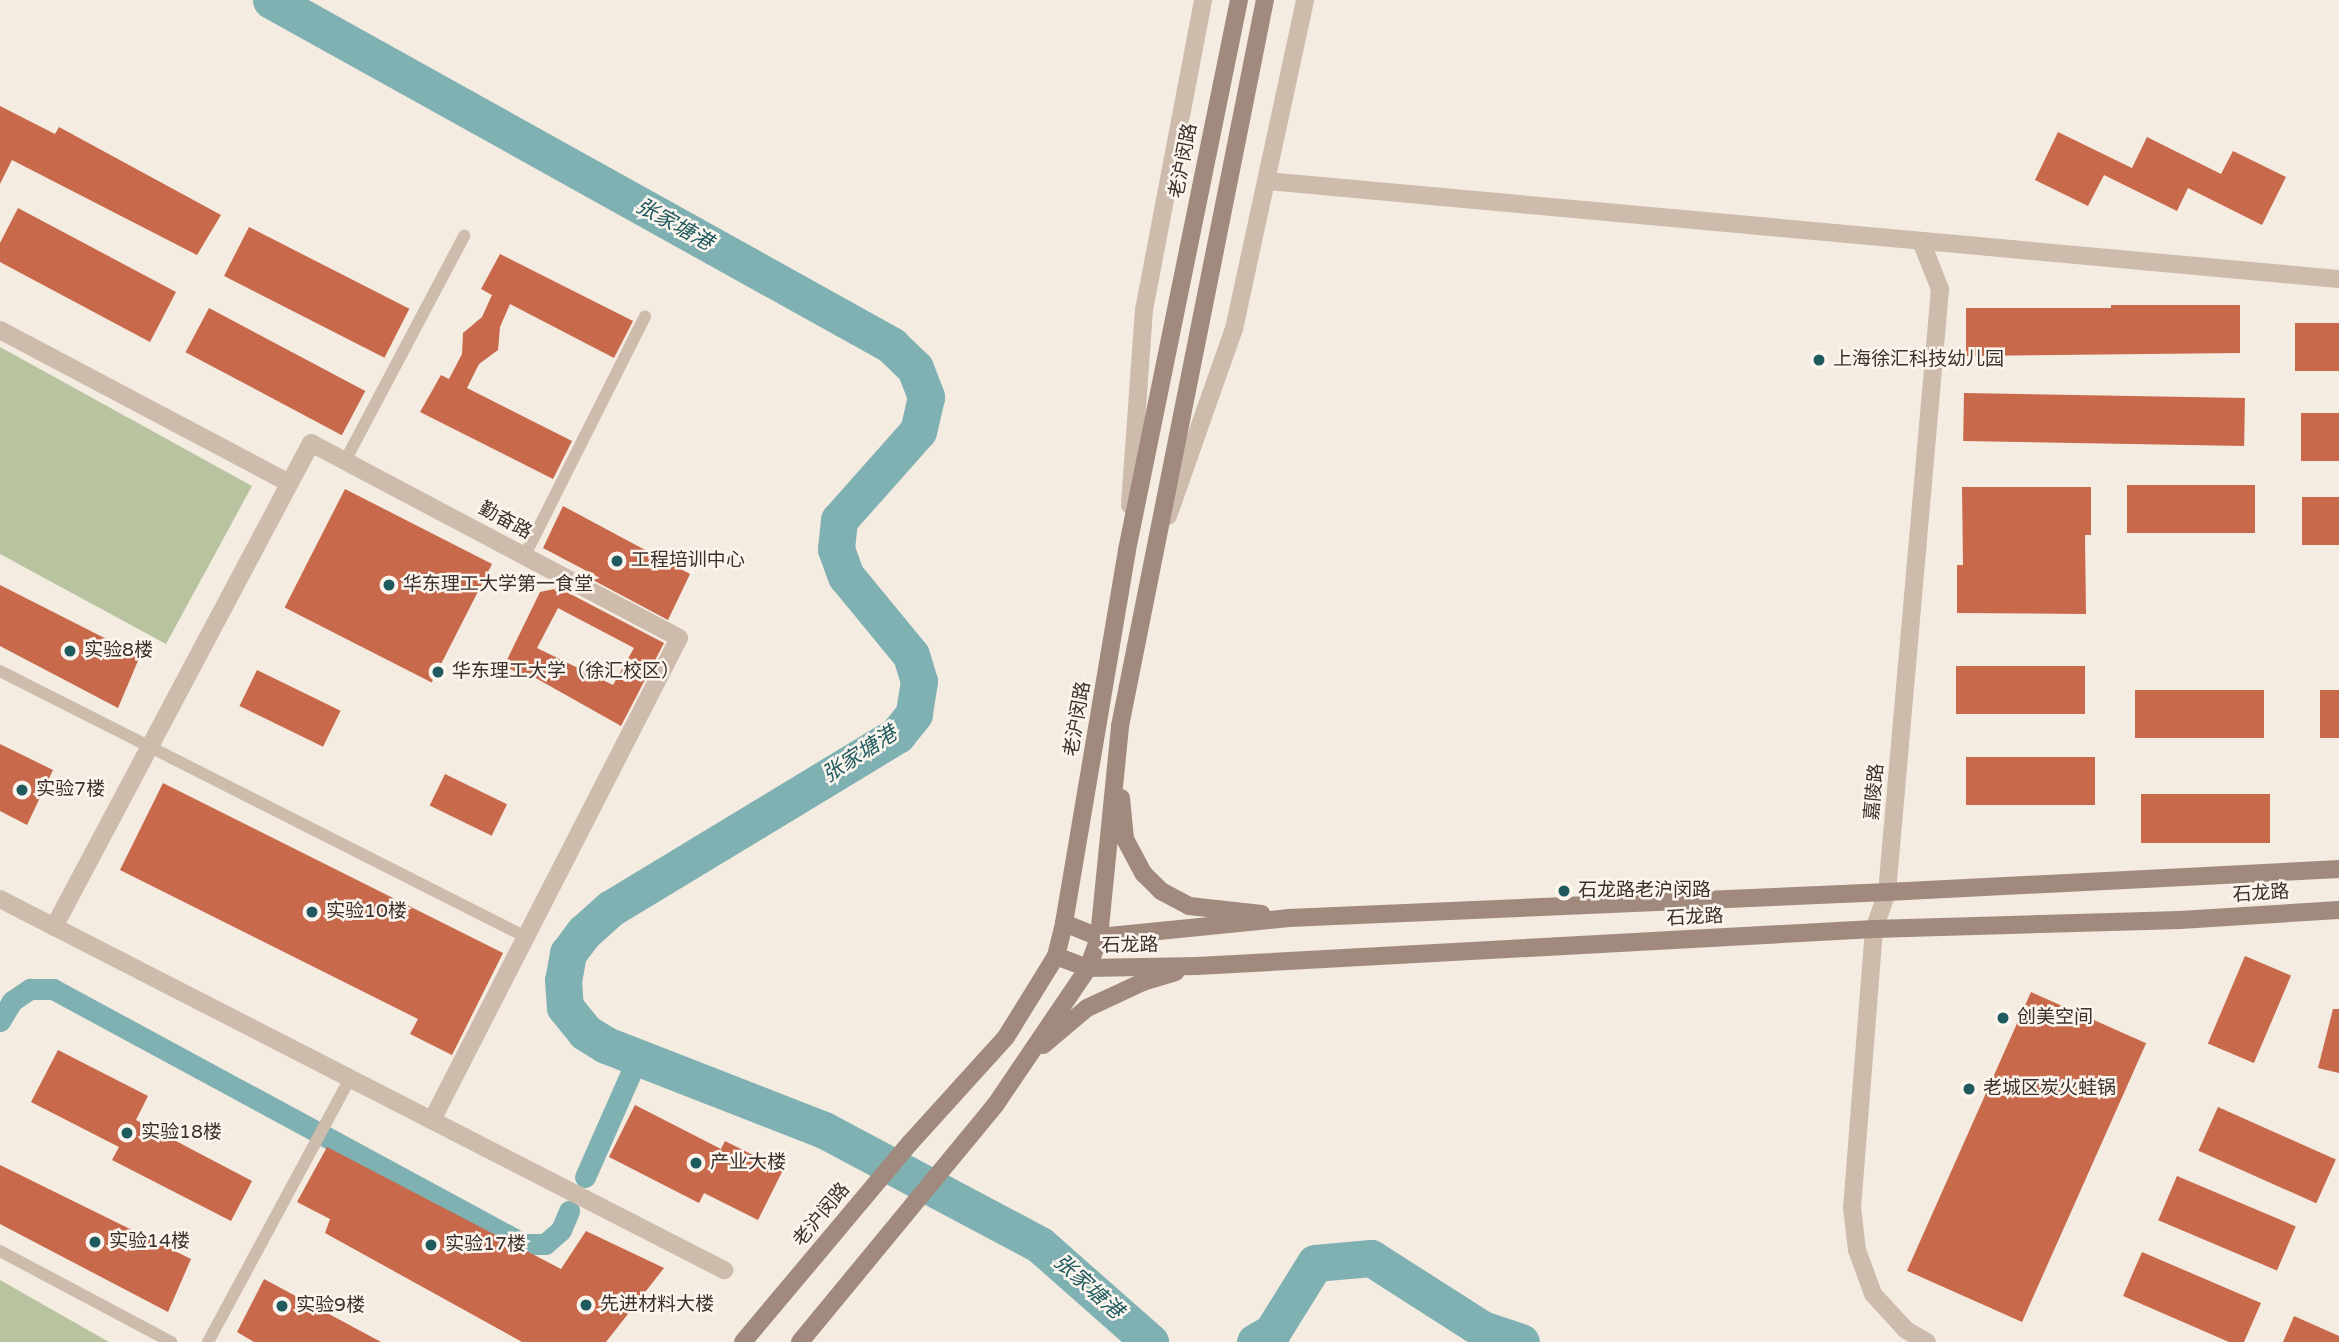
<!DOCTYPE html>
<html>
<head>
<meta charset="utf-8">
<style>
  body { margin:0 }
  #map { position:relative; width:2339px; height:1342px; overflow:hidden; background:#f4ebe1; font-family:"Varela Round","Noto Sans SC",sans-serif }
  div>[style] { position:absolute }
  .green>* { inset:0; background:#b8c4a0 }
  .canal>* { height:21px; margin:-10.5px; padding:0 10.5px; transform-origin:10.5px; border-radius:10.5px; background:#7fb0b2 }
  .river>* { height:37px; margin:-18.5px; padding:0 18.5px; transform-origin:18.5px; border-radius:18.5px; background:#7fb0b2 }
  .building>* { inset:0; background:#c8694b; transform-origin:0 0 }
  .lane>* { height:12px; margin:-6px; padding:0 6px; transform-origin:6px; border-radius:6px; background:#cdbbac }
  .street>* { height:18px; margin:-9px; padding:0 9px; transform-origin:9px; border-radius:9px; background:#cdbbac }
  .secondary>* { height:18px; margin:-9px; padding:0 9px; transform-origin:9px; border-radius:9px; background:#a18a7d }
  .dots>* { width:19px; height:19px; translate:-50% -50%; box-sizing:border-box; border:4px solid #fbf5ee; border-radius:50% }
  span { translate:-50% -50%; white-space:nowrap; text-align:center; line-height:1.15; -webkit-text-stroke:5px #fbf5ee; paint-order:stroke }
  .street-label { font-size:19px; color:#3b302b }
  .poi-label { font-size:19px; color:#3b302b }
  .left { translate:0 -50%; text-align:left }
  .water-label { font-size:21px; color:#1f5a5e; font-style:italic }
</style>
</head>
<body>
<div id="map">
  <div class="green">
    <i style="clip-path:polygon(0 347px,252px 486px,166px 644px,0 554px)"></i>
    <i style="clip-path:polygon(0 1280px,109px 1342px,0 1342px)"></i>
  </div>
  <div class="canal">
    <i style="left:0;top:1021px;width:23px;rotate:-59deg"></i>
    <i style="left:12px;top:1001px;width:22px;rotate:-34deg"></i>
    <i style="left:30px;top:989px;width:23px"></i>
    <i style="left:53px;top:989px;width:536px;rotate:28.43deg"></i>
    <i style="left:524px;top:1244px;width:21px"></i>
    <i style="left:545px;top:1244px;width:21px;rotate:-41deg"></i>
    <i style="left:561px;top:1230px;width:21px;rotate:-67deg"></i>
    <i style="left:585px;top:1177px;width:131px;rotate:-66.2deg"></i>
  </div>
  <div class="river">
    <i style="left:271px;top:0;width:710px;rotate:29.09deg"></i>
    <i style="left:891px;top:345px;width:33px;rotate:44deg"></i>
    <i style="left:915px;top:368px;width:31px;rotate:69deg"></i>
    <i style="left:926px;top:397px;width:35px;rotate:103deg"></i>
    <i style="left:918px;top:431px;width:119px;rotate:131.6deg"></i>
    <i style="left:839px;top:520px;width:29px;rotate:96deg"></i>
    <i style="left:836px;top:549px;width:29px;rotate:70deg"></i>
    <i style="left:846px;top:576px;width:102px;rotate:50.6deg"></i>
    <i style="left:911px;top:655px;width:27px;rotate:73deg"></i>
    <i style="left:919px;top:681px;width:33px;rotate:99deg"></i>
    <i style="left:914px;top:714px;width:27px;rotate:129deg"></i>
    <i style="left:897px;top:735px;width:334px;rotate:148.8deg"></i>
    <i style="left:611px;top:908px;width:36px;rotate:138deg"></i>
    <i style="left:584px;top:932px;width:26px;rotate:127deg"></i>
    <i style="left:568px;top:953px;width:27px;rotate:100deg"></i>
    <i style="left:563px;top:980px;width:27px;rotate:86deg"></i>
    <i style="left:565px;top:1007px;width:32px;rotate:51deg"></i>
    <i style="left:585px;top:1032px;width:25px;rotate:32deg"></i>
    <i style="left:606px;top:1045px;width:234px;rotate:21.3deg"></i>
    <i style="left:824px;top:1130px;width:245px;rotate:28deg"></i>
    <i style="left:1040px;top:1245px;width:147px;rotate:41.4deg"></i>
    <i style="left:1255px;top:1342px;width:20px;rotate:-30deg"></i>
    <i style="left:1272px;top:1332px;width:81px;rotate:-58.1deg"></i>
    <i style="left:1315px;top:1263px;width:56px;rotate:-5.1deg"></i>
    <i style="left:1371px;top:1258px;width:132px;rotate:32.6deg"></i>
    <i style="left:1482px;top:1329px;width:41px;rotate:18.4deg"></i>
  </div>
  <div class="building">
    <i style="clip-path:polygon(0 106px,55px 134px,59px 127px,221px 215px,197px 255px,12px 160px,0 184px)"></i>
    <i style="clip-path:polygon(2058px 132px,2132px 168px,2147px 137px,2221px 174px,2233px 151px,2286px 177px,2262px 225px,2188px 188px,2177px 211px,2104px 175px,2088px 206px,2035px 180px)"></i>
    <i style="clip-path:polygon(18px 208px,176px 292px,150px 342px,0 262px,0 243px)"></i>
    <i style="left:249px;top:227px;width:180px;height:55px;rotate:27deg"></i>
    <i style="clip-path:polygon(500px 254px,633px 321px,614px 358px,510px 304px,500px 327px,498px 350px,479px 364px,467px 388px,572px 441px,553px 479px,420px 412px,441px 375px,449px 379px,462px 354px,463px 333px,482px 317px,492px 295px,481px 289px)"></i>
    <i style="clip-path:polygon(2111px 305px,2240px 305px,2240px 353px,1966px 356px,1966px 308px,2111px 308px)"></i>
    <i style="left:209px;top:308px;width:177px;height:50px;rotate:28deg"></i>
    <i style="left:2295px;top:323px;width:44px;height:48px"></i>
    <i style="left:1964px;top:393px;width:281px;height:48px;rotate:1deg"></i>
    <i style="left:2301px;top:413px;width:38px;height:48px"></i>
    <i style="left:2127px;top:485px;width:128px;height:48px"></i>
    <i style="clip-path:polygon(1962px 487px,2091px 487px,2091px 535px,2085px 535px,2086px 614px,1957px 613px,1957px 565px,1963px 565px)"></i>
    <i style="left:345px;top:489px;width:165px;height:133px;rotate:27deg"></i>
    <i style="left:2302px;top:497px;width:37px;height:48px"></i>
    <i style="clip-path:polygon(563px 506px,690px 574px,668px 620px,593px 580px,600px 578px,543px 548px)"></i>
    <i style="clip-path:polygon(0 585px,140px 656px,118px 708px,0 646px)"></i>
    <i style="clip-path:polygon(evenodd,559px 588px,664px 643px,621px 726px,525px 672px,523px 675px,504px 666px,540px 592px,559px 588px,558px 608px,634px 648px,613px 685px,537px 648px,558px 608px)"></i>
    <i style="left:1956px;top:666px;width:129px;height:48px"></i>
    <i style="left:257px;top:670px;width:93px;height:40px;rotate:26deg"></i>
    <i style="left:2135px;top:690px;width:129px;height:48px"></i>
    <i style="left:2320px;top:690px;width:19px;height:48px"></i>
    <i style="clip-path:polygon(0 744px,53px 770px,27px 825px,0 811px)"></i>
    <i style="left:1966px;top:757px;width:129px;height:48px"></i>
    <i style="left:445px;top:774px;width:69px;height:35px;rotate:26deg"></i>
    <i style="clip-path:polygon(163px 783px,503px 953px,452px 1055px,410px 1034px,418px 1019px,120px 870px)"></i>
    <i style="left:2141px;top:794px;width:129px;height:49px"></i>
    <i style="left:2245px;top:956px;width:50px;height:95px;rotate:23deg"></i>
    <i style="left:2031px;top:992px;width:126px;height:305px;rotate:24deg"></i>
    <i style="clip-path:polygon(2333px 1009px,2339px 1009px,2339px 1073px,2318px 1068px)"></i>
    <i style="clip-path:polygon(58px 1050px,148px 1096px,136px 1120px,252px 1181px,231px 1221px,112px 1160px,119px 1147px,31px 1102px)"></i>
    <i style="clip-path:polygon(635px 1105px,721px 1149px,725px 1141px,783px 1170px,758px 1220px,704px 1193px,699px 1203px,609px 1157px)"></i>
    <i style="left:2218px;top:1107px;width:129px;height:48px;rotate:24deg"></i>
    <i style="clip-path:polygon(327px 1147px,561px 1269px,586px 1231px,664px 1268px,606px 1342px,522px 1342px,325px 1233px,330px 1219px,297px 1202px)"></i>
    <i style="clip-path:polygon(0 1165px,191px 1259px,168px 1312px,0 1224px)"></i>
    <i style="left:2177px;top:1176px;width:129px;height:48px;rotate:23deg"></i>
    <i style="clip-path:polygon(2142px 1252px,2261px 1303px,2244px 1342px,2229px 1342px,2123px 1296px)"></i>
    <i style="clip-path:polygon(264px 1279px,381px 1342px,254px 1342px,237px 1332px)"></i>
    <i style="clip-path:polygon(2294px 1316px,2339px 1336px,2339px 1342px,2283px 1342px)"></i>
  </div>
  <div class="lane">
    <i style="left:345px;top:461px;width:255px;rotate:-62.1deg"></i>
    <i style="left:525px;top:555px;width:267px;rotate:-63.3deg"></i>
    <i style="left:0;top:671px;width:589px;rotate:26.83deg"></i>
    <i style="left:0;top:1251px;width:194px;rotate:28deg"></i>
    <i style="left:208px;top:1342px;width:300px;rotate:-61.7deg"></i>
  </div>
  <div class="street">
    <i style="left:1268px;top:181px;width:1075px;rotate:5.23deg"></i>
    <i style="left:1921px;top:241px;width:52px;rotate:68.4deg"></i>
    <i style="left:1940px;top:289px;width:605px;rotate:95.02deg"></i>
    <i style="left:1887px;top:892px;width:39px;rotate:109deg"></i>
    <i style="left:1874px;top:929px;width:279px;rotate:94.5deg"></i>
    <i style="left:1852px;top:1207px;width:43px;rotate:83.4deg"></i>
    <i style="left:1857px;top:1250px;width:47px;rotate:70deg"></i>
    <i style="left:1873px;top:1294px;width:49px;rotate:47.5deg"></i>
    <i style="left:1906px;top:1330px;width:24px;rotate:30deg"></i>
    <i style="left:0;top:330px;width:327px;rotate:27.9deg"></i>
    <i style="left:1130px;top:505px;width:196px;rotate:-85.9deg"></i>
    <i style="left:1144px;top:310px;width:316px;rotate:-79.2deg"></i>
    <i style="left:1168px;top:516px;width:198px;rotate:-70.6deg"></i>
    <i style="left:1234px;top:329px;width:337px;rotate:-77.8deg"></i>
    <i style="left:0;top:899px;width:814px;rotate:27.13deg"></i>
    <i style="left:54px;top:927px;width:548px;rotate:-62.03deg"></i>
    <i style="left:311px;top:443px;width:416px;rotate:27.9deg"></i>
    <i style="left:679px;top:638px;width:542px;rotate:117.13deg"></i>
  </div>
  <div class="secondary">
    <i style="left:1121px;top:798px;width:41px;rotate:84.4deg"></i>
    <i style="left:1125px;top:839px;width:40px;rotate:62deg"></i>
    <i style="left:1144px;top:874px;width:24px;rotate:45deg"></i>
    <i style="left:1161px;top:891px;width:32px;rotate:28deg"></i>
    <i style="left:1189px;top:906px;width:73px;rotate:6.3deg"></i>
    <i style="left:1064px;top:923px;width:38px;rotate:22deg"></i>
    <i style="left:1099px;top:937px;width:191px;rotate:-5.7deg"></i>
    <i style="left:1289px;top:918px;width:599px;rotate:-2.49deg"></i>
    <i style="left:1887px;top:892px;width:453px;rotate:-2.9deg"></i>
    <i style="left:1056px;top:956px;width:34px;rotate:21deg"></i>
    <i style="left:1088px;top:968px;width:109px;rotate:-1.1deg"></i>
    <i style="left:1197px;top:966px;width:678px;rotate:-3.13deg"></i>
    <i style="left:1874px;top:929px;width:306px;rotate:-1.7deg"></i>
    <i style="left:2180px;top:920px;width:159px;rotate:-3.6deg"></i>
    <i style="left:1043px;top:1045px;width:57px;rotate:-40.1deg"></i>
    <i style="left:1087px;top:1008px;width:62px;rotate:-24.9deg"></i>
    <i style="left:1143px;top:982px;width:34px;rotate:-17deg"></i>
    <i style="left:743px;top:1342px;width:260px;rotate:-50deg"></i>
    <i style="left:910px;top:1143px;width:143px;rotate:-47.8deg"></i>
    <i style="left:1006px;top:1037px;width:95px;rotate:-58.3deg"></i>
    <i style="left:1056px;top:956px;width:34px;rotate:-76deg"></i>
    <i style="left:1064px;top:923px;width:378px;rotate:-80.4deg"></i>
    <i style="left:1127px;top:550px;width:561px;rotate:-78.49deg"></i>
    <i style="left:800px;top:1342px;width:308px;rotate:-50.5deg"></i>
    <i style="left:996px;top:1104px;width:164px;rotate:-55.9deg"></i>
    <i style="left:1088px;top:968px;width:33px;rotate:-70deg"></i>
    <i style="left:1099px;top:937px;width:212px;rotate:-84.3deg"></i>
    <i style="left:1120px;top:726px;width:740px;rotate:-78.71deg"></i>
  </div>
  <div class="dots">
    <i style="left:1819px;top:360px;background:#1f5a5e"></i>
    <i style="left:617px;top:561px;background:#1f5a5e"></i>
    <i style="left:389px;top:585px;background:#1f5a5e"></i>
    <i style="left:70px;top:651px;background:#1f5a5e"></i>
    <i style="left:438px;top:672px;background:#1f5a5e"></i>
    <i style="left:22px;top:790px;background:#1f5a5e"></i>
    <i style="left:1564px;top:891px;background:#1f5a5e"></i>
    <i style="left:312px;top:912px;background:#1f5a5e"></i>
    <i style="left:2003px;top:1018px;background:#1f5a5e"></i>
    <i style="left:1969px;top:1089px;background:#1f5a5e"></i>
    <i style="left:127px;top:1133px;background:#1f5a5e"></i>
    <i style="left:696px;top:1163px;background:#1f5a5e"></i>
    <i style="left:95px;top:1242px;background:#1f5a5e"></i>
    <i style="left:431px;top:1245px;background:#1f5a5e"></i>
    <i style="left:586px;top:1305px;background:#1f5a5e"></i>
    <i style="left:282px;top:1306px;background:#1f5a5e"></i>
  </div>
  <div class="street-label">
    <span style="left:1184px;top:161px;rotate:-79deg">老沪闵路</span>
    <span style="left:505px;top:521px;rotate:28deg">勤奋路</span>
    <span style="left:1078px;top:719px;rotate:-80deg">老沪闵路</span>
    <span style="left:1875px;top:792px;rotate:-85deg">嘉陵路</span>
    <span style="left:2261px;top:894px;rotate:-4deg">石龙路</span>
    <span style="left:1695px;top:918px;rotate:-3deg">石龙路</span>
    <span style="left:1130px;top:946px;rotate:-1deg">石龙路</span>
    <span style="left:822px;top:1215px;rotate:-50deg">老沪闵路</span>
  </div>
  <div class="poi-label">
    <span class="left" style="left:1833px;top:360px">上海徐汇科技幼儿园</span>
    <span class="left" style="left:631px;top:561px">工程培训中心</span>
    <span class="left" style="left:403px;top:585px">华东理工大学第一食堂</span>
    <span class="left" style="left:84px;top:651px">实验8楼</span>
    <span class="left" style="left:452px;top:672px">华东理工大学（徐汇校区）</span>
    <span class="left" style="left:36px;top:790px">实验7楼</span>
    <span class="left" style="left:1578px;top:891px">石龙路老沪闵路</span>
    <span class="left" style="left:326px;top:912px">实验10楼</span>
    <span class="left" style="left:2017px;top:1018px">创美空间</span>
    <span class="left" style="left:1983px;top:1089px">老城区炭火蛙锅</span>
    <span class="left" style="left:141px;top:1133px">实验18楼</span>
    <span class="left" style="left:710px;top:1163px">产业大楼</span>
    <span class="left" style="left:109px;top:1242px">实验14楼</span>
    <span class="left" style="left:445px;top:1245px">实验17楼</span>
    <span class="left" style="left:600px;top:1305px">先进材料大楼</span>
    <span class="left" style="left:296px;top:1306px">实验9楼</span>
  </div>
  <div class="water-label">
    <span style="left:674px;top:225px;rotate:29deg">张家塘港</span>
    <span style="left:860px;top:755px;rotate:-33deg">张家塘港</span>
    <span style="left:1088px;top:1287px;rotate:42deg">张家塘港</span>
  </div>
</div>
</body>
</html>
